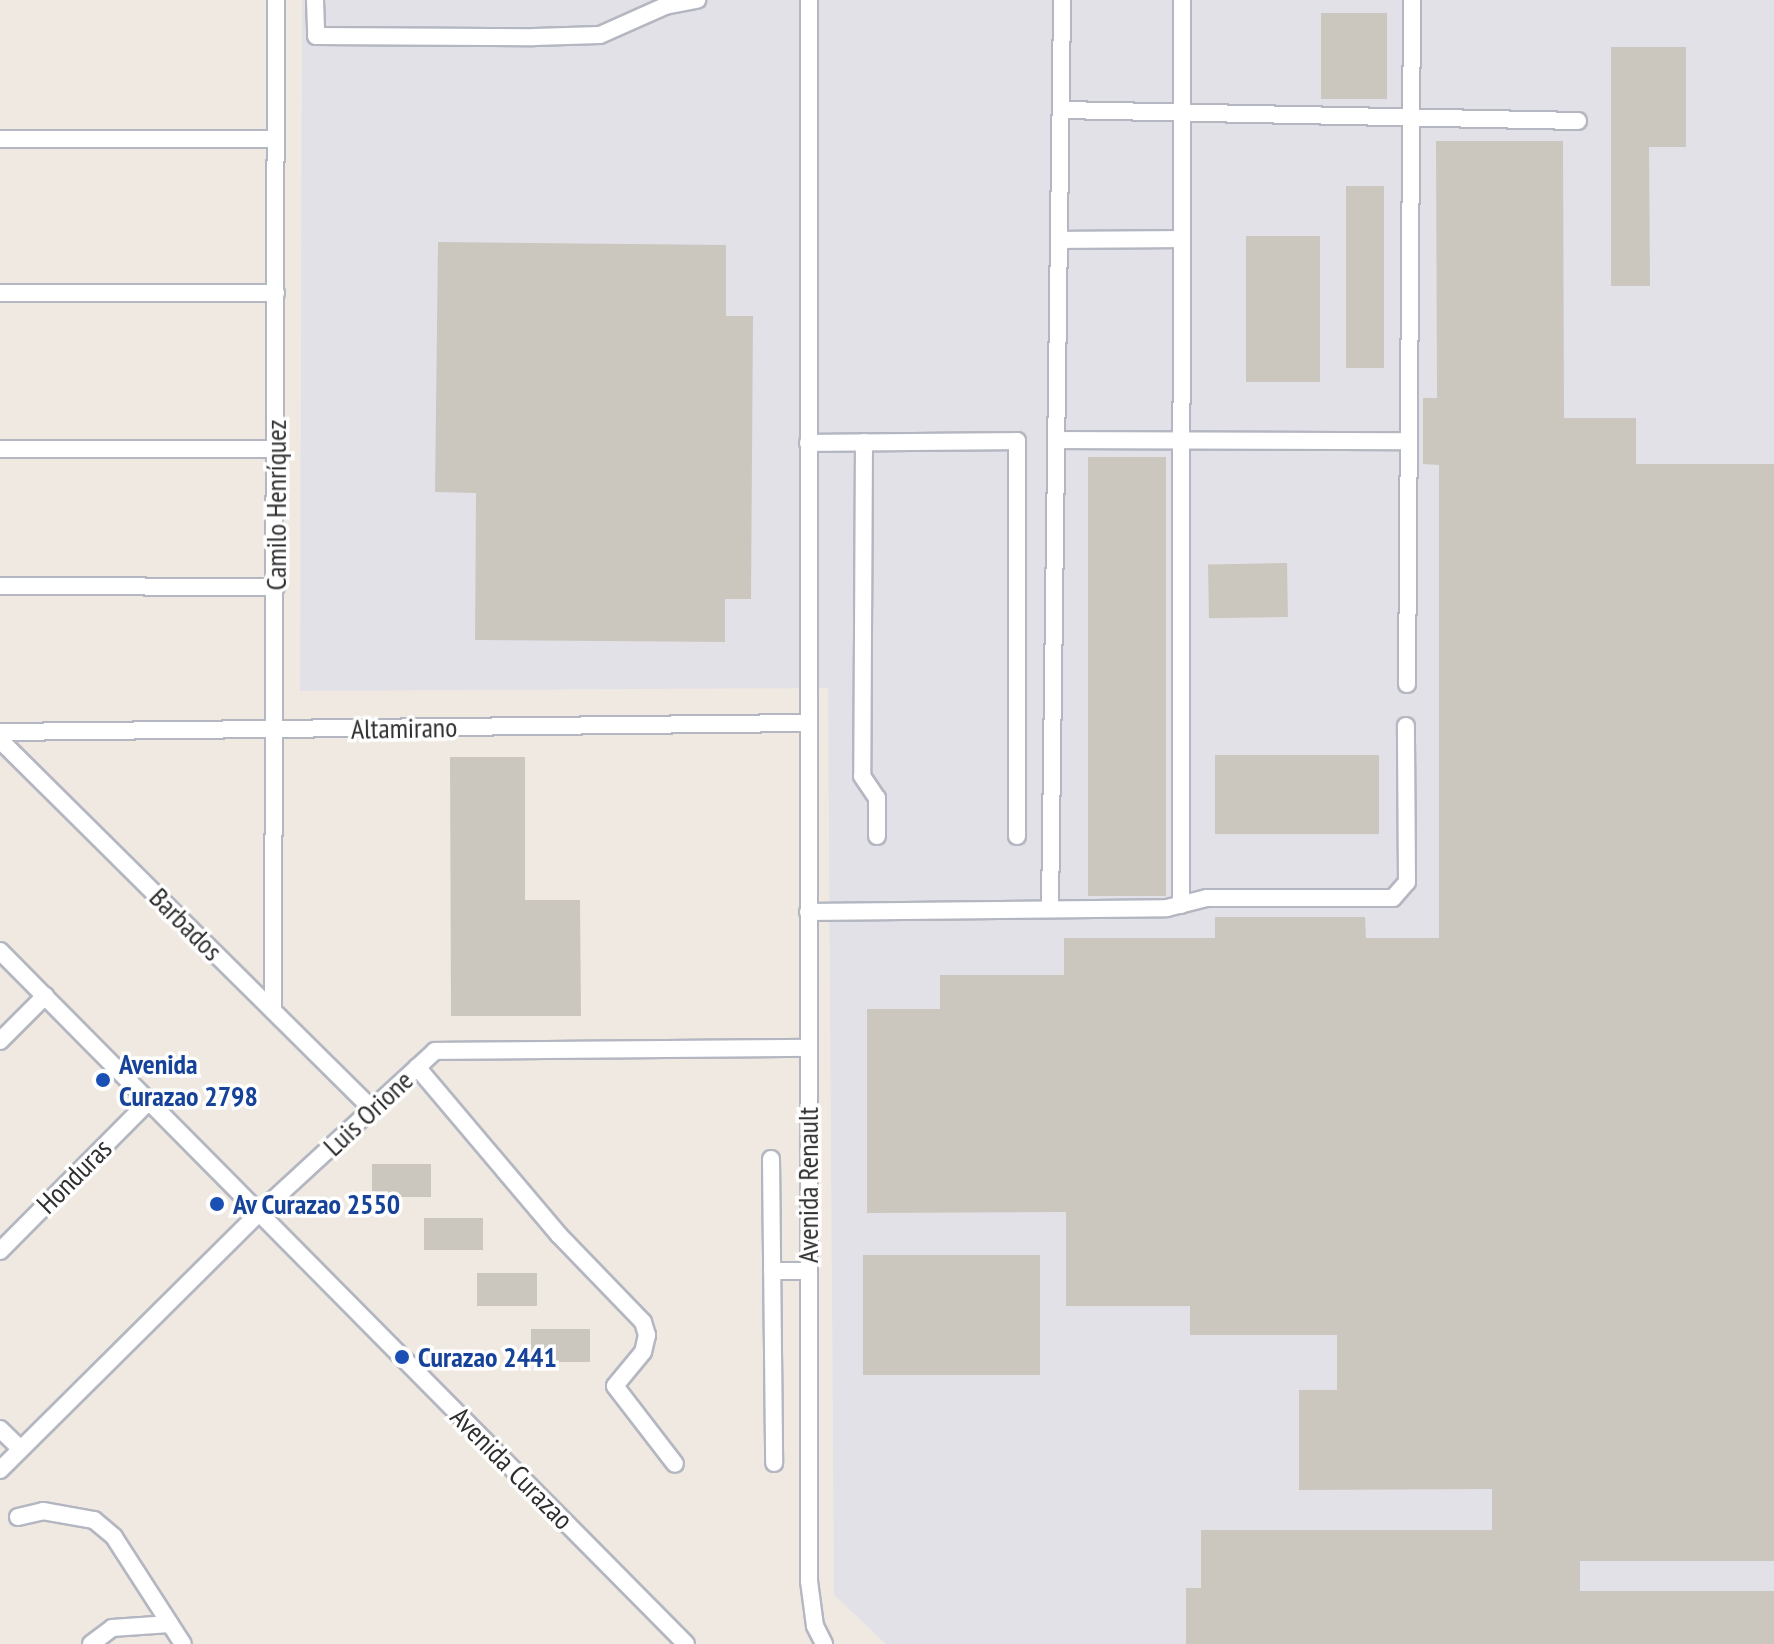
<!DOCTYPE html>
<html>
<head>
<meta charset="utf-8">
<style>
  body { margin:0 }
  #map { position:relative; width:1774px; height:1644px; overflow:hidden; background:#efe9e1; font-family:"PT Sans Narrow",sans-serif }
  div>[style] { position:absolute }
  .industrial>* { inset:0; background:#e3e1e8 }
  .building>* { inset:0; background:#cbc7bf; transform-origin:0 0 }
  .roads { filter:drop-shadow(2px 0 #b4b7c1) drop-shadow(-2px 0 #b4b7c1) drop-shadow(0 2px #b4b7c1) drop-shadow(0 -2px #b4b7c1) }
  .minor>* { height:16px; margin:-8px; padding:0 8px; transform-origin:8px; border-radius:8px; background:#fff }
  .dots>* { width:22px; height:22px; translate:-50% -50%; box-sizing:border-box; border:4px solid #fff; border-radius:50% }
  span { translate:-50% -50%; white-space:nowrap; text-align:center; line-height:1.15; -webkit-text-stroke:7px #fff; paint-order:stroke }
  .street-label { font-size:28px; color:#2e2e2e }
  .transit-label { font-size:28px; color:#164399; font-weight:700 }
  .left { translate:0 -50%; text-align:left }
</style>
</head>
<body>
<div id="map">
  <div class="industrial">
    <i style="clip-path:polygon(302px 0,1774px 0,1774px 1644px,886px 1644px,834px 1595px,828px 688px,300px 691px)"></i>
  </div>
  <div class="building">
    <i style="left:1321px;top:13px;width:66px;height:86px"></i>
    <i style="clip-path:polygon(1611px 47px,1686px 47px,1686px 147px,1649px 147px,1650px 286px,1611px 286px)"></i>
    <i style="clip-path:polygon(1436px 141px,1563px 141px,1564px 418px,1636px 418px,1636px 464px,1774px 464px,1774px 1561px,1580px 1561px,1580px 1591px,1774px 1591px,1774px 1644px,1186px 1644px,1186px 1588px,1201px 1588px,1201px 1530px,1492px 1530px,1492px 1489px,1299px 1490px,1299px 1390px,1337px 1390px,1337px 1335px,1190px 1335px,1190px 1306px,1066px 1306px,1066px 1212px,867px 1213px,867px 1009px,940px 1009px,940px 975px,1064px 975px,1064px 938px,1215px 938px,1215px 917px,1365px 917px,1366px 938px,1439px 938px,1439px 465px,1423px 464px,1423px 398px,1437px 398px)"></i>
    <i style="left:1346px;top:186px;width:38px;height:182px"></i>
    <i style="left:1246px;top:236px;width:74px;height:146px"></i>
    <i style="clip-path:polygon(438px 242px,726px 245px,726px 316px,753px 316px,751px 599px,725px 599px,725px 642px,475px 640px,476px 493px,435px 492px)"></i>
    <i style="left:1166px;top:457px;width:439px;height:78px;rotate:90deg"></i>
    <i style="left:1287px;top:563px;width:54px;height:79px;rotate:89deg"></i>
    <i style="left:1379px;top:755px;width:79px;height:164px;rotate:90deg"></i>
    <i style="clip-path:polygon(450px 757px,525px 757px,525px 900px,580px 900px,581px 1016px,451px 1016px)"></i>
    <i style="left:372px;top:1164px;width:59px;height:33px"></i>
    <i style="left:424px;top:1218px;width:59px;height:32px"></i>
    <i style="left:863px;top:1255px;width:177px;height:120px"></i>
    <i style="left:537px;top:1273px;width:33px;height:60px;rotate:90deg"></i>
    <i style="left:531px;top:1329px;width:59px;height:33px"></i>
  </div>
  <div class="roads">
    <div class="minor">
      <i style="left:315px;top:0;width:36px;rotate:88deg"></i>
      <i style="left:316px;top:36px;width:218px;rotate:0.3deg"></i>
      <i style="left:534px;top:37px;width:66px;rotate:-1.7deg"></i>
      <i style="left:600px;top:35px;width:71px;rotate:-24deg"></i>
      <i style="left:665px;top:6px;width:33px;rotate:-11deg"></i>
      <i style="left:809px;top:0;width:1581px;rotate:90deg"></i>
      <i style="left:809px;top:1581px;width:45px;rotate:82.4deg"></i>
      <i style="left:815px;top:1626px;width:20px;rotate:63deg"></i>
      <i style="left:1062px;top:110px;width:516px;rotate:1.22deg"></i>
      <i style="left:0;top:139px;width:276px"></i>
      <i style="left:1059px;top:240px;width:120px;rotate:-0.5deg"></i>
      <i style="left:0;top:293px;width:276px"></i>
      <i style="left:1057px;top:440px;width:348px;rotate:0.2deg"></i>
      <i style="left:864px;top:442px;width:334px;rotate:90.3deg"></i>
      <i style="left:862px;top:776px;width:27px;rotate:56deg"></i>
      <i style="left:877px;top:798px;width:38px;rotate:90deg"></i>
      <i style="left:808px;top:443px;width:209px;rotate:-0.5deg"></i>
      <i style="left:1017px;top:441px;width:395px;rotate:90deg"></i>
      <i style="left:0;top:449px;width:276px"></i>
      <i style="left:0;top:586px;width:276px;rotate:0.2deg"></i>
      <i style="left:1407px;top:684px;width:684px;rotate:-89.58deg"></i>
      <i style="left:0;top:732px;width:808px;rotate:-0.64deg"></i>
      <i style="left:0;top:740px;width:524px;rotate:44.77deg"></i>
      <i style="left:1181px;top:905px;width:905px;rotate:-89.94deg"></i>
      <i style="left:1050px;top:909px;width:909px;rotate:-89.24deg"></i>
      <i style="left:808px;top:912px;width:359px;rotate:-0.6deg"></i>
      <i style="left:1167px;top:908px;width:41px;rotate:-14deg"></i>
      <i style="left:1207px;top:898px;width:186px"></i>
      <i style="left:1393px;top:898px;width:21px;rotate:-49deg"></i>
      <i style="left:1407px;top:882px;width:156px;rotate:-90.4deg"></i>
      <i style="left:0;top:951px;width:975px;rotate:45.29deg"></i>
      <i style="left:273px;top:1010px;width:1010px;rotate:-89.83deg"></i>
      <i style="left:0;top:1041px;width:64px;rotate:-45deg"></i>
      <i style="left:417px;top:1067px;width:220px;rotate:49.8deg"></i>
      <i style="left:559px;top:1235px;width:121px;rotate:46deg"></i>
      <i style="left:643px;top:1322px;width:14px;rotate:73deg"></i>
      <i style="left:647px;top:1335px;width:17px;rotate:103deg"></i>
      <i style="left:643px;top:1352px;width:44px;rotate:129.5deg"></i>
      <i style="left:615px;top:1386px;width:98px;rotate:52.4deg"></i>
      <i style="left:771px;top:1159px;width:304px;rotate:89.4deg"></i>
      <i style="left:0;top:1251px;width:211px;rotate:-45.2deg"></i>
      <i style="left:772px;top:1271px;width:36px"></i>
      <i style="left:0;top:1429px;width:29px;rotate:44deg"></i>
      <i style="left:0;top:1470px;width:365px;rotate:-44.8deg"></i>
      <i style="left:259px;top:1213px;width:239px;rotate:-42.6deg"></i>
      <i style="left:435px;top:1051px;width:373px;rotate:-0.5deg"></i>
      <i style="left:18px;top:1517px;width:26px;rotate:-13deg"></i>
      <i style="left:43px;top:1511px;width:52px;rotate:10deg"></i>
      <i style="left:94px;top:1520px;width:26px;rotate:40deg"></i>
      <i style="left:114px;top:1537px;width:127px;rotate:57.2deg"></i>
      <i style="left:91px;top:1644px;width:26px;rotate:-37deg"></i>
      <i style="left:112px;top:1628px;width:58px;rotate:-3.9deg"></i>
    </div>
  </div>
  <div class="dots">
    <i style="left:103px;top:1080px;background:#1a4fb4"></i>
    <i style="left:217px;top:1204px;background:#1a4fb4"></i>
    <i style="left:402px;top:1357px;background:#1a4fb4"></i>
  </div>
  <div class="street-label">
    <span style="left:276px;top:505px;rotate:-90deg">Camilo Henríquez</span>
    <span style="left:404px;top:728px;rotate:-1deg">Altamirano</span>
    <span style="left:186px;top:924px;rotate:45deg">Barbados</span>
    <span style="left:368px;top:1113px;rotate:-43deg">Luis Orione</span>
    <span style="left:74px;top:1176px;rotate:-45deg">Honduras</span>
    <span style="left:808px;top:1185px;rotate:-90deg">Avenida Renault</span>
    <span style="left:512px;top:1468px;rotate:45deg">Avenida Curazao</span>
  </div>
  <div class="transit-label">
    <span class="left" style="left:119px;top:1080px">Avenida<br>Curazao 2798</span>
    <span class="left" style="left:233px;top:1204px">Av Curazao 2550</span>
    <span class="left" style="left:418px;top:1357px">Curazao 2441</span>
  </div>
</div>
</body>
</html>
